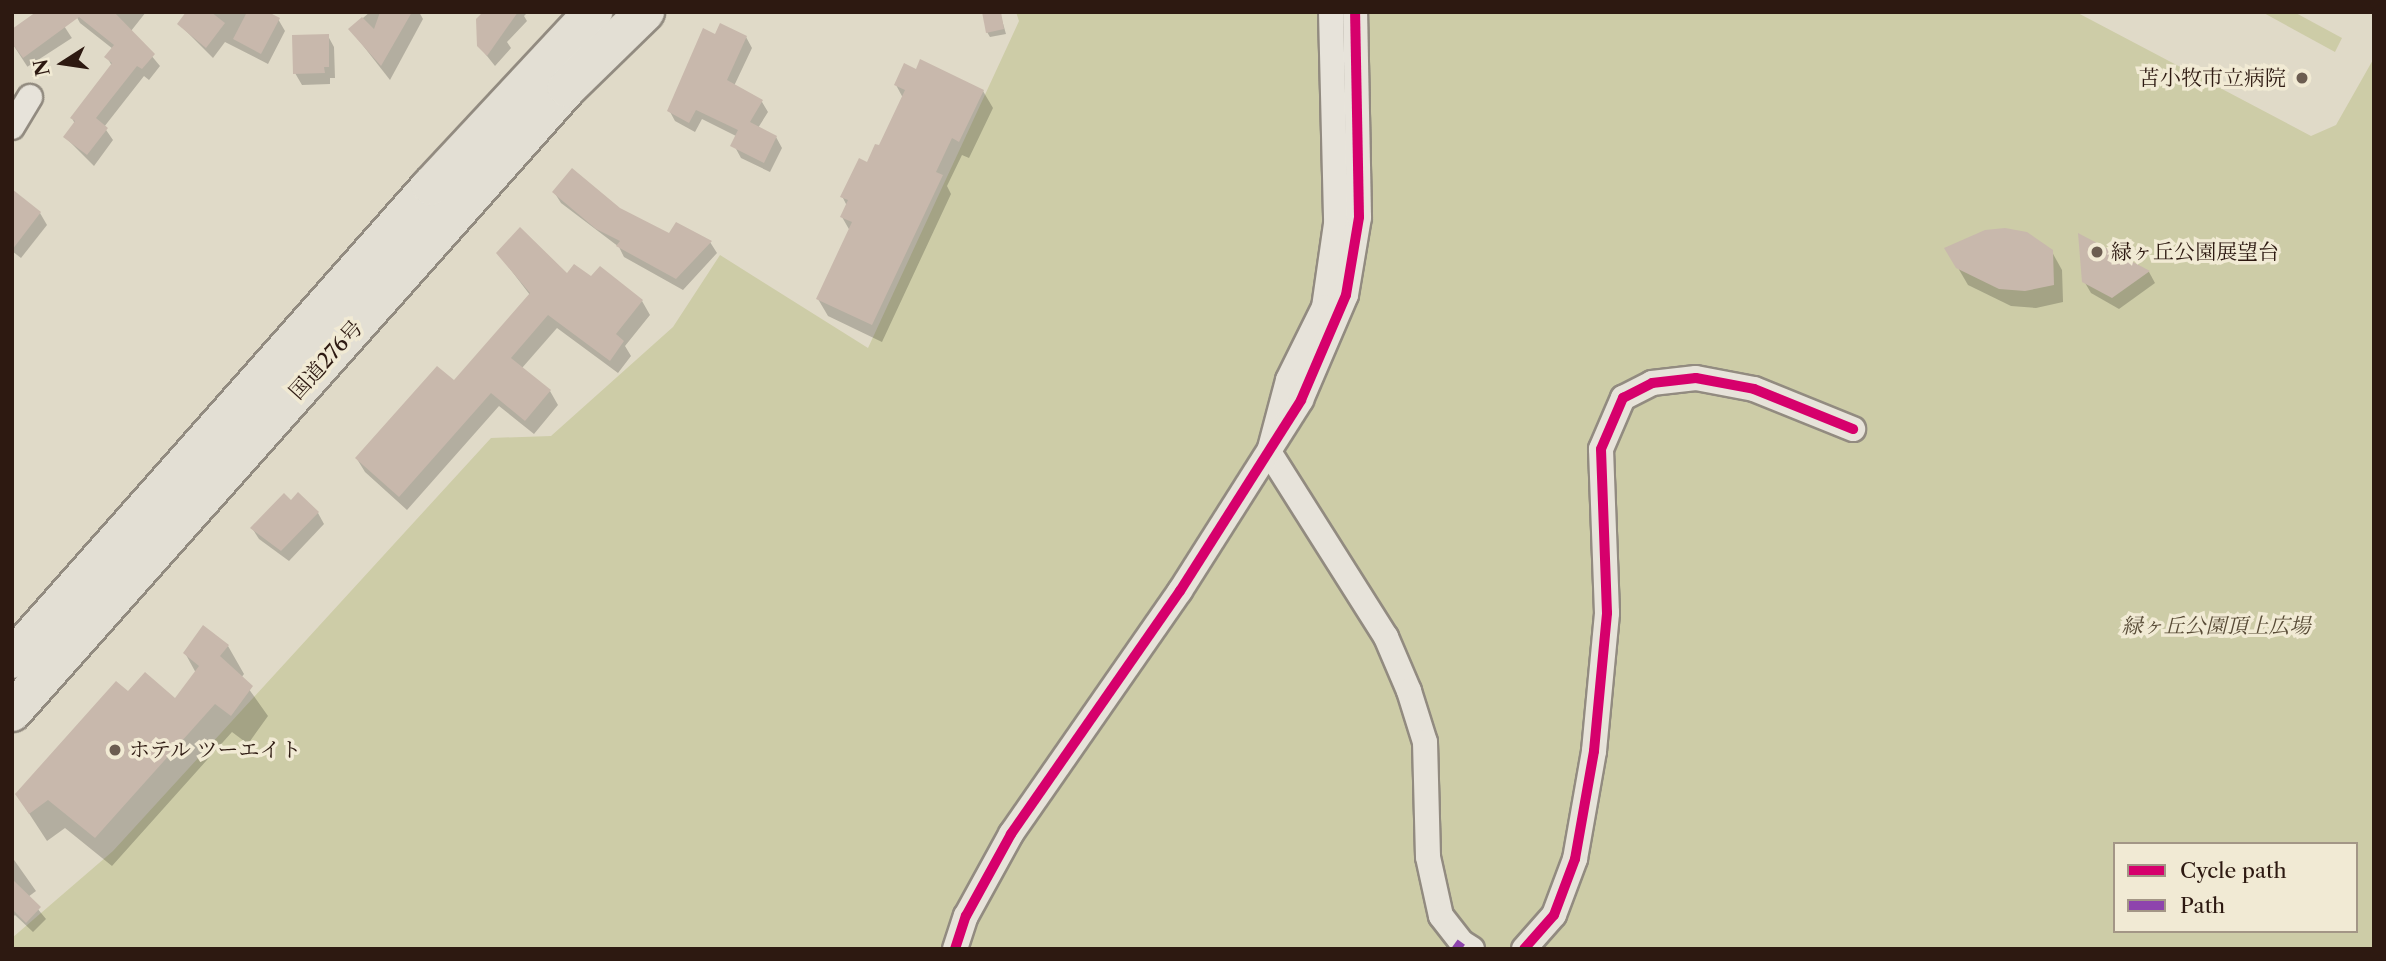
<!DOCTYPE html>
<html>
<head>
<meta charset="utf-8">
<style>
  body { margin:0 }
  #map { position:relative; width:2386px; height:961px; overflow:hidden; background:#e0dac8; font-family:"Libre Caslon Text","Noto Serif JP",serif }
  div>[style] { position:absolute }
  .green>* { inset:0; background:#cdcca7 }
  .shadow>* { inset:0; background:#0003; transform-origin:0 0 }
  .building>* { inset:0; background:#c8b8ac }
  .roads { filter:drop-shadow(2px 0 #928b80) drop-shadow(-2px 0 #928b80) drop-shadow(0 2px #928b80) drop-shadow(0 -2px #928b80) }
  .minor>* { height:24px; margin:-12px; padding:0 12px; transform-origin:12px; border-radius:12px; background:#e7e3da }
  .trunk>* { height:38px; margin:-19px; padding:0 19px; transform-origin:19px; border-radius:19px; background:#e3dfd4 }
  .quiet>* { height:9px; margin-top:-4.5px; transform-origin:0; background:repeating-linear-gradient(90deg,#8e44ad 0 18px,transparent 0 27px) }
  .cycleway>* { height:10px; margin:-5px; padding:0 5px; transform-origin:5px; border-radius:5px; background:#d6006c }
  .dots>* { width:19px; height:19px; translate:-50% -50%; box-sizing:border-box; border:4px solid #f1ead4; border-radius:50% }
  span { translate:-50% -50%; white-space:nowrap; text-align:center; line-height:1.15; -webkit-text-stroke:7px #f1ead4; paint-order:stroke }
  .poi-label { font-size:21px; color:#2d1911 }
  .right { translate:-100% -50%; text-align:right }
  .left { translate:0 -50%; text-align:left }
  .street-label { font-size:21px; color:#2d1911 }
  .park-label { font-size:21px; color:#584b36; font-style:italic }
  .frame { position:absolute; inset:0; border:14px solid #2d1911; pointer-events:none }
  .legend { position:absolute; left:2113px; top:842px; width:245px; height:91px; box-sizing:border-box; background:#f1ead4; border:2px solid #a39686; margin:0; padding:9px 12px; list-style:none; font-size:21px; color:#2d1911 }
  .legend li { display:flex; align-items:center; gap:14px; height:35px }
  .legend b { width:35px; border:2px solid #a39686 }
  .north { position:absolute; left:28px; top:28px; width:70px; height:70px; -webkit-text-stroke:5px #f1ead4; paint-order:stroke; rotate:258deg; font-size:19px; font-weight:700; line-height:28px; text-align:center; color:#2d1911 }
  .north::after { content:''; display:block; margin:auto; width:24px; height:32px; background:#2d1911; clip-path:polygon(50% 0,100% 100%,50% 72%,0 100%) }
</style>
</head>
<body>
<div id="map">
  <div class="green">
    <i style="clip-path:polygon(evenodd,1016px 12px,2076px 12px,2311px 136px,2336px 125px,2374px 58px,2374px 949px,12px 949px,12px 938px,113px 851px,491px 438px,551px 436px,673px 327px,720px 255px,868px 348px,1019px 21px,1016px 12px,2115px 844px,2356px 844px,2356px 931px,2115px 931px,2115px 844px)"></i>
    <i style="clip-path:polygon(2262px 12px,2294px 12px,2342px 38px,2335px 52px)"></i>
  </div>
  <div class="shadow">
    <i style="left:55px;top:12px;width:31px;height:53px;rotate:57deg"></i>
    <i style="clip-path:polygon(74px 12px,146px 12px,131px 31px,160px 66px,149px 80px,144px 76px,104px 127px,113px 140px,94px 166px,65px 137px,75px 124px,72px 118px,112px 66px,107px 57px,113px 49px,80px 23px)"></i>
    <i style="clip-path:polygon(188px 12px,264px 12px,278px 19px,285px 31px,268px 64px,225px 42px,213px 58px,179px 24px)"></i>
    <i style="clip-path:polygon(370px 12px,419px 12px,423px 19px,390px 80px,350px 29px)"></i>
    <i style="clip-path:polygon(485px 12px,528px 12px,524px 16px,527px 21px,507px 42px,511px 48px,495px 66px,479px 46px)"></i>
    <i style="clip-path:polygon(1000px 13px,1006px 34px,990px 37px,987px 32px)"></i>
    <i style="clip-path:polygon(328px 36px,334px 47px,335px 78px,330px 78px,330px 84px,302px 85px,295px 73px)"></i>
    <i style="clip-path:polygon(716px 36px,746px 37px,752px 48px,734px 86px,762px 102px,768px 112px,758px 128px,776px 137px,782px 148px,770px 172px,741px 158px,735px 147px,738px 137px,702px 119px,695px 132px,675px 121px,669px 110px)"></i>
    <i style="clip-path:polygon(896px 85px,983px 91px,993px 108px,969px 158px,962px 155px,947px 186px,951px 194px,882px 342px,828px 316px,818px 299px,850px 231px,842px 217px,847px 206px,842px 196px,879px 148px,903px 98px)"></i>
    <i style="clip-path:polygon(12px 192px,40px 213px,47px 225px,21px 258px,12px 251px)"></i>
    <i style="clip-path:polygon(554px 192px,619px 210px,670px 235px,710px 242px,717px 253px,683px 290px,624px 257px,619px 247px,561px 203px)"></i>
    <i style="clip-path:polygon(2080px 236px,2149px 272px,2155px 283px,2119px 309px,2091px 293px,2084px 281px)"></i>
    <i style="clip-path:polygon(1947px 249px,2052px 252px,2062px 270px,2063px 302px,2036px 308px,2011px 306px,1968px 285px)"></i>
    <i style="clip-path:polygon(498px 253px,568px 276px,592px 279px,642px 301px,650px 315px,625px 346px,631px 356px,618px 373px,557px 328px,522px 368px,550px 391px,558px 405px,534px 434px,499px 406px,407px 510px,365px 472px,357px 459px,454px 383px,530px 295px)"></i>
    <i style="clip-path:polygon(291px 502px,318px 513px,324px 524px,289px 561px,259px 539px,252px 528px)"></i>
    <i style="clip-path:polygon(228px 646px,244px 674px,241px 678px,268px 716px,248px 744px,232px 732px,112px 866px,65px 828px,47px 841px,17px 795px,128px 694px,175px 701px,196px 673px,185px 653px)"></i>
    <i style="clip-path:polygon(12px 857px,36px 891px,28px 897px,46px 919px,33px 932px,15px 915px,12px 918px)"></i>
  </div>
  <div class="building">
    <i style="clip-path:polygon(36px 12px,114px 12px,155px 54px,142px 69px,137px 66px,96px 118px,108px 128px,87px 155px,63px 137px,75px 121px,70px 118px,112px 63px,104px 57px,114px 45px,79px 17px,23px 58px,12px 43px,12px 29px)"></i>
    <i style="clip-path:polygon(186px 12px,211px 12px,225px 23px,206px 48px,177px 24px)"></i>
    <i style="clip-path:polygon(247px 12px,268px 12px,280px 18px,261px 54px,233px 39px)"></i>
    <i style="clip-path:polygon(380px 12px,412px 12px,381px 66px,348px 29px,362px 17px,374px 29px)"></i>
    <i style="clip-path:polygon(483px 12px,518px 12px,487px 56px,477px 46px,476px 19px)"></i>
    <i style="clip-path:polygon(982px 12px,1001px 12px,1004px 29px,986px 33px)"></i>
    <i style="clip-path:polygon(720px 23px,747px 36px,727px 80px,763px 100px,750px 122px,777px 136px,764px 163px,730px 146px,738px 130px,696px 110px,689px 123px,667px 111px,703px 28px,715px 34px)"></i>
    <i style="clip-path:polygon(329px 34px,329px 67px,324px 67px,325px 73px,293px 74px,292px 35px)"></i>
    <i style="clip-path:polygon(920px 59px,984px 90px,959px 142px,952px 138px,936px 172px,943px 175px,872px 325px,816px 299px,852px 222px,840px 217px,848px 200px,840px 197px,859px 158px,867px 162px,875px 144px,879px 145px,905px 90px,894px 85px,904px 63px,916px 69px)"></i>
    <i style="clip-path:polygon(572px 168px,620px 208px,669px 233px,676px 222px,712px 241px,676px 279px,616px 246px,620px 241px,596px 229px,552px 192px)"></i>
    <i style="clip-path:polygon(12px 189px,41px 212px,12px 250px)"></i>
    <i style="clip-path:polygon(520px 227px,567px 273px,574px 264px,591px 276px,600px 266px,643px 300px,616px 334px,624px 341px,610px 361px,548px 315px,511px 358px,551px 390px,525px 421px,491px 393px,399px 497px,355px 458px,437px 366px,454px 380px,530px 293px,496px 253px)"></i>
    <i style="clip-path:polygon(2005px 228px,2027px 232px,2053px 250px,2054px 285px,2025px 291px,1999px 289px,1956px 268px,1944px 248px,1985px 230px)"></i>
    <i style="clip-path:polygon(2078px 233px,2150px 271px,2112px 298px,2082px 282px)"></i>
    <i style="clip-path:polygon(298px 492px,319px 512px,281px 551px,250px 528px,284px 493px,291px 500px)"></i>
    <i style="clip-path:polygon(203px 625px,229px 645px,220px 656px,253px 686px,231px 716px,215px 704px,95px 838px,48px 800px,29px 814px,15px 794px,116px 681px,128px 691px,145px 672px,175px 698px,199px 666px,183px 653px)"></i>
    <i style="clip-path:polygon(12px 879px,41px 907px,26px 923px,12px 909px)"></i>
  </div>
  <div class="roads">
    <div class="minor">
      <i style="left:1331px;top:12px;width:212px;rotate:88.6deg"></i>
      <i style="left:1336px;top:224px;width:84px;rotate:98.2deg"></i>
      <i style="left:1324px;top:307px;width:81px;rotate:116.3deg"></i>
      <i style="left:1288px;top:380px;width:74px;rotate:104.8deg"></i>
      <i style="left:1269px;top:452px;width:219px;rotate:57.7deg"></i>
      <i style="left:1386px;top:637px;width:59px;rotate:66.9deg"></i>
      <i style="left:1409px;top:691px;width:53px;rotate:72.6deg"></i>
      <i style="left:1425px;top:742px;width:115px;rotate:88.5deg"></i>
      <i style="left:1428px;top:857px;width:60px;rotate:77.6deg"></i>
      <i style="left:1441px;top:916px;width:33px;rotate:52deg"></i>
      <i style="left:1461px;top:942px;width:13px;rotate:32deg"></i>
      <i style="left:12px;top:127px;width:35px;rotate:-59deg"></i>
      <i style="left:955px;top:949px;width:35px;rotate:-72deg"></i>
      <i style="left:966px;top:916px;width:94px;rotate:-61.2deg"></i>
      <i style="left:1011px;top:834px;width:296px;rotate:-55.2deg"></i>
      <i style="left:1180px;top:591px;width:226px;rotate:-57.6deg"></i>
      <i style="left:1301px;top:400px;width:114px;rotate:-66.8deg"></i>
      <i style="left:1346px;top:295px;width:79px;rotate:-80.5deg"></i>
      <i style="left:1359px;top:217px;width:205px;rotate:-91.1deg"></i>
      <i style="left:1524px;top:949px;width:45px;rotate:-48.6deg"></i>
      <i style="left:1554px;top:915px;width:60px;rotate:-69.4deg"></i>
      <i style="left:1575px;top:859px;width:110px;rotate:-80deg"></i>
      <i style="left:1594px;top:751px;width:139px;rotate:-84.6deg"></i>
      <i style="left:1607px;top:613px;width:164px;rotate:-92.1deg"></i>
      <i style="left:1601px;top:449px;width:56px;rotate:-66.7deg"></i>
      <i style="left:1623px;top:398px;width:33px;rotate:-27deg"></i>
      <i style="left:1652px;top:383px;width:44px;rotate:-6.5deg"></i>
      <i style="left:1696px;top:378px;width:59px;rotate:10.7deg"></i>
      <i style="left:1754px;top:389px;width:107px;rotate:22deg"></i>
    </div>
    <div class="trunk">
      <i style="left:12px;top:659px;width:632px;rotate:-48.46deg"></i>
      <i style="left:431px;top:186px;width:238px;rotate:-47deg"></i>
      <i style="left:12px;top:712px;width:835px;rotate:-48.35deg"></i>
      <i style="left:567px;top:88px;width:109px;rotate:-44.3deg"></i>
    </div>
  </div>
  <div class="quiet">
    <i style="left:1456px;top:949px;width:9px;rotate:-54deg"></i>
  </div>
  <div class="cycleway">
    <i style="left:955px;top:949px;width:35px;rotate:-72deg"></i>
    <i style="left:966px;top:916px;width:94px;rotate:-61.2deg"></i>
    <i style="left:1011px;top:834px;width:296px;rotate:-55.2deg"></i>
    <i style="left:1180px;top:591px;width:226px;rotate:-57.6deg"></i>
    <i style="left:1301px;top:400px;width:114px;rotate:-66.8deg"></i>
    <i style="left:1346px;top:295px;width:79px;rotate:-80.5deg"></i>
    <i style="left:1359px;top:217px;width:205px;rotate:-91.1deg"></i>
    <i style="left:1524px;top:949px;width:45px;rotate:-48.6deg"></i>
    <i style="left:1554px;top:915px;width:60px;rotate:-69.4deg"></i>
    <i style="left:1575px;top:859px;width:110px;rotate:-80deg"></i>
    <i style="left:1594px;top:751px;width:139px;rotate:-84.6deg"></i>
    <i style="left:1607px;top:613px;width:164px;rotate:-92.1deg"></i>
    <i style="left:1601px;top:449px;width:56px;rotate:-66.7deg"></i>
    <i style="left:1623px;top:398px;width:33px;rotate:-27deg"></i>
    <i style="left:1652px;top:383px;width:44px;rotate:-6.5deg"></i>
    <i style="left:1696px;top:378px;width:59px;rotate:10.7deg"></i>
    <i style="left:1754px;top:389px;width:107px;rotate:22deg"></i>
  </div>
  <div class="dots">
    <i style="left:2302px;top:78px;background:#6c5d51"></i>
    <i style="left:2097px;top:252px;background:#6c5d51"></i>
    <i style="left:115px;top:750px;background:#6c5d51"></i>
  </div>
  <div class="poi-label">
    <span class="right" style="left:2286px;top:78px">苫小牧市立病院</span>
    <span class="left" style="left:2111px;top:252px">緑ヶ丘公園展望台</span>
    <span class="left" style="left:129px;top:750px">ホテル ツーエイト</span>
  </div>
  <div class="street-label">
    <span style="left:326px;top:360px;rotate:-48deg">国道276号</span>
  </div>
  <div class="park-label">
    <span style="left:2216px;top:626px">緑ヶ丘公園頂上広場</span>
  </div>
  <div class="frame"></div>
  <ul class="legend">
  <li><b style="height:9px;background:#d6006c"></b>Cycle path</li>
  <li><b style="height:9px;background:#8e44ad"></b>Path</li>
  </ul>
  <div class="north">N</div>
</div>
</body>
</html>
